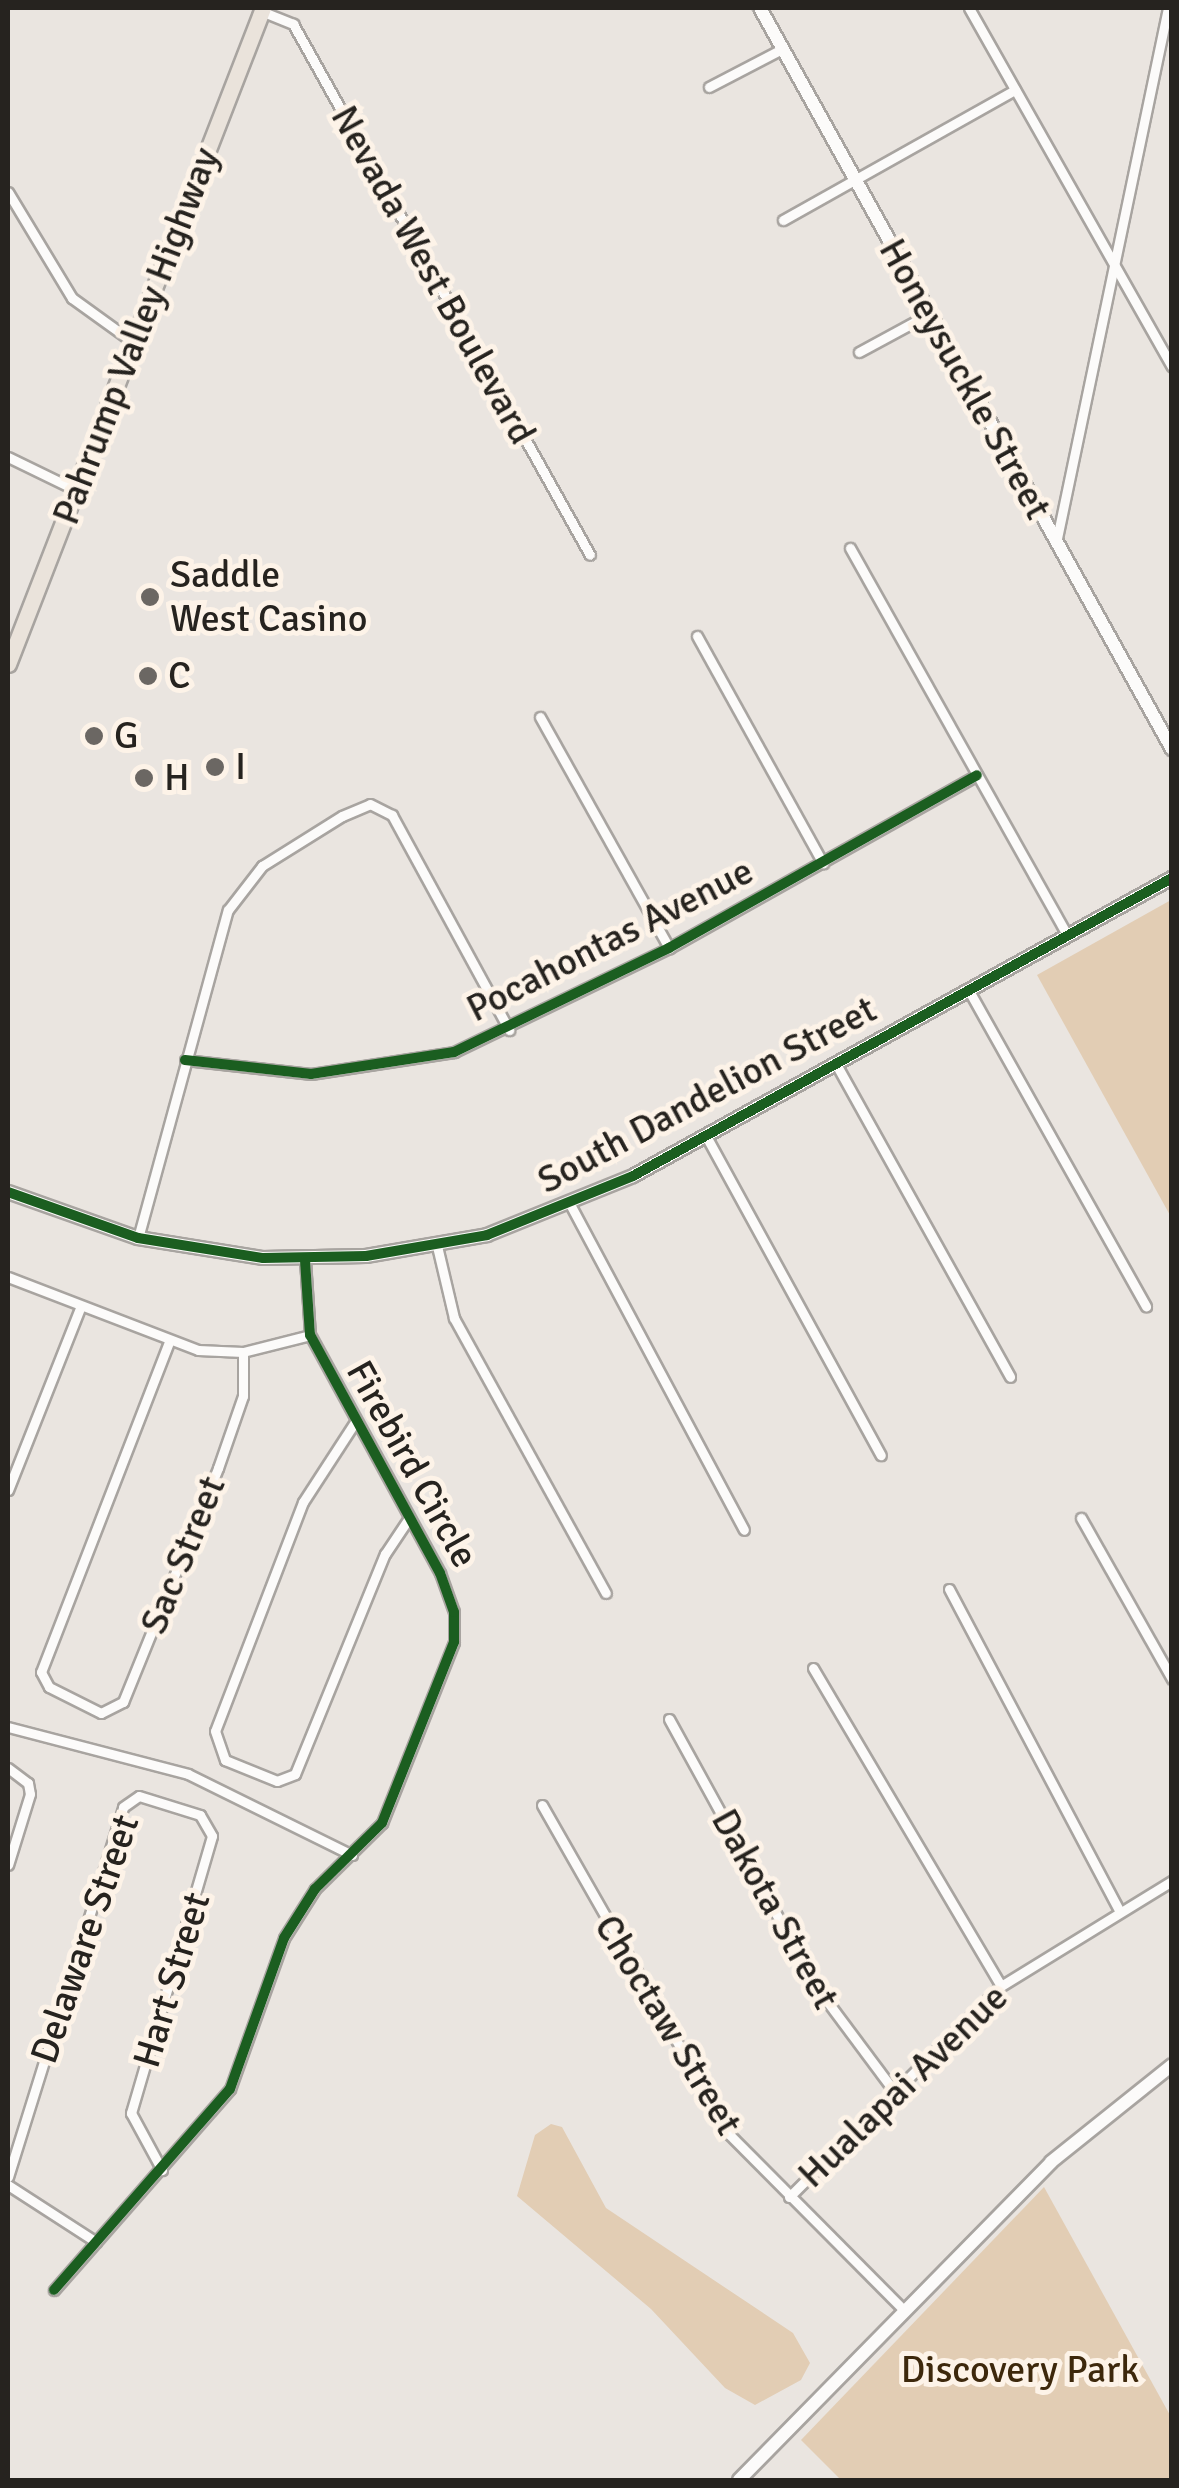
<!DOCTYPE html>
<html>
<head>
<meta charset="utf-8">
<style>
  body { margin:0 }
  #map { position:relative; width:1179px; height:2488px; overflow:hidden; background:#eae5e0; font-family:Signika,sans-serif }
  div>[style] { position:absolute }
  .green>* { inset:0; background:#e2cdb4 }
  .roads { filter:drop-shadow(2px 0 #a8a4a0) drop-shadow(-2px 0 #a8a4a0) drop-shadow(0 2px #a8a4a0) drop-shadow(0 -2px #a8a4a0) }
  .street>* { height:9px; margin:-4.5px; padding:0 4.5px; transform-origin:4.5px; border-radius:4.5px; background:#fcfbfa }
  .secondary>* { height:12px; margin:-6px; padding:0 6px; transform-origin:6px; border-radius:6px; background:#fcfbfa }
  .highway>* { height:15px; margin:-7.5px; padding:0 7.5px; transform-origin:7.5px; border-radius:7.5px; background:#eae3db }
  .cycleway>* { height:10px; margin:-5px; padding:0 5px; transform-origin:5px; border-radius:5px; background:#1b5e20 }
  .dots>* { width:28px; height:28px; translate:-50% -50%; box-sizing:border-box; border:5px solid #fdf3e8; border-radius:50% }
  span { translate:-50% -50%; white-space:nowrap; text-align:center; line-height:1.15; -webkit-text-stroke:10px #fdf3e8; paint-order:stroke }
  .street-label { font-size:38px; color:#26231f }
  .poi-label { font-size:38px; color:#26231f }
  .left { translate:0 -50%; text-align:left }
  .park-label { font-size:38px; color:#3d280c }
  .frame { position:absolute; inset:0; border:10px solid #26231f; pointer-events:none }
</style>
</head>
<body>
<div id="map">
  <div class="green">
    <i style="clip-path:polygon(1171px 900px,1171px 1217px,1037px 975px)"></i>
    <i style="clip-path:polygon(551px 2124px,562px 2127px,606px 2208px,793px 2333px,810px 2363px,801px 2380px,755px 2405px,725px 2388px,651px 2309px,517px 2196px,535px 2135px)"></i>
    <i style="clip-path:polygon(1044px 2187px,1171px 2417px,1171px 2480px,841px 2480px,801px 2440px)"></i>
  </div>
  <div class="roads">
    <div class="street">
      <i style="left:969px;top:8px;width:412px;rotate:60.5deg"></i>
      <i style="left:261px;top:11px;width:35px;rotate:22deg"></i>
      <i style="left:293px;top:24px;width:608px;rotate:60.78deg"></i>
      <i style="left:709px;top:87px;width:82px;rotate:-27.5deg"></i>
      <i style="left:8px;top:192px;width:124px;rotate:58.9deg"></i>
      <i style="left:72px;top:298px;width:75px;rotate:35.8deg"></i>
      <i style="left:783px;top:220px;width:266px;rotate:-29.3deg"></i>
      <i style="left:859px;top:352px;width:80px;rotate:-28.5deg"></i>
      <i style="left:8px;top:457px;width:76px;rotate:25.9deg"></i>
      <i style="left:1056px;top:543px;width:547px;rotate:-78.18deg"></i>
      <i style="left:850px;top:548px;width:444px;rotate:60.7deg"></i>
      <i style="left:697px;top:636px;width:260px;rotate:61deg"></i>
      <i style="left:540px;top:717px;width:265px;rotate:60.8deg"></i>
      <i style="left:968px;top:989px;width:364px;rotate:60.7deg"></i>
      <i style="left:185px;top:1060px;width:127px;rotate:6.3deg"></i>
      <i style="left:311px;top:1074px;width:145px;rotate:-8.7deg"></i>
      <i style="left:454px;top:1052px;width:239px;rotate:-25.8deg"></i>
      <i style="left:669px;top:948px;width:353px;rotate:-29.3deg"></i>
      <i style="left:836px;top:1064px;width:358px;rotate:60.9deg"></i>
      <i style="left:706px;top:1136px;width:364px;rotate:61.3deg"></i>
      <i style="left:571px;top:1206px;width:367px;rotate:61.9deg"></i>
      <i style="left:138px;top:1238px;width:340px;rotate:-74.7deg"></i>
      <i style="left:228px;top:910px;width:56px;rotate:-52.3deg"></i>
      <i style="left:262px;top:866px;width:94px;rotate:-32deg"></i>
      <i style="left:342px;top:816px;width:30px;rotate:-23deg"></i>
      <i style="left:370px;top:804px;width:25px;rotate:27deg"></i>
      <i style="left:392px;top:815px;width:245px;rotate:61.4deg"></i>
      <i style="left:437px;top:1246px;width:74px;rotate:76.7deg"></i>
      <i style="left:454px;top:1318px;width:314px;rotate:61.1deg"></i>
      <i style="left:8px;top:1277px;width:204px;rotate:21deg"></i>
      <i style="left:198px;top:1350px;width:45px;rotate:2.5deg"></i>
      <i style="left:243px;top:1352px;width:69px;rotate:-14.2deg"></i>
      <i style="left:169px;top:1342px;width:354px;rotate:111.2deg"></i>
      <i style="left:41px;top:1672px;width:17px;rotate:62deg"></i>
      <i style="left:49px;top:1687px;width:58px;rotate:26.6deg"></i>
      <i style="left:101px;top:1713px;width:25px;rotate:-27deg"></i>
      <i style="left:123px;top:1702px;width:253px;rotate:-67.9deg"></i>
      <i style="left:218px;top:1468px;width:76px;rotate:-70.9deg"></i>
      <i style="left:243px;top:1396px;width:44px;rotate:-90deg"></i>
      <i style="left:355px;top:1422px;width:95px;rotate:123deg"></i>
      <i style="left:303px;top:1502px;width:245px;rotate:111deg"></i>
      <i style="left:215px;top:1731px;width:31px;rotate:71deg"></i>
      <i style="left:225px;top:1760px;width:56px;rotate:22deg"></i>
      <i style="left:277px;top:1781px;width:19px;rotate:-21deg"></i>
      <i style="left:295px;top:1774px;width:238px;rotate:-67.8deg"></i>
      <i style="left:385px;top:1554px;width:43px;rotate:-56.3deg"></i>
      <i style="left:8px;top:1490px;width:198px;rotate:-68.4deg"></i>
      <i style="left:1081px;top:1518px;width:185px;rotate:60.5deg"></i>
      <i style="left:949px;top:1589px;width:365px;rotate:62.1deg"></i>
      <i style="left:813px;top:1668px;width:369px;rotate:59.4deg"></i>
      <i style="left:669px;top:1719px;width:303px;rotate:61.2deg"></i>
      <i style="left:815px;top:1985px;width:132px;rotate:53.3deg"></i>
      <i style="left:8px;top:1727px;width:186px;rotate:14.6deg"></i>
      <i style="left:188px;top:1774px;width:183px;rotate:26.3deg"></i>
      <i style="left:8px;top:1768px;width:25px;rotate:37deg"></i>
      <i style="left:28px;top:1783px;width:11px;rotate:80deg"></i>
      <i style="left:30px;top:1794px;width:74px;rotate:107.2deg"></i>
      <i style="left:542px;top:1805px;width:380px;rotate:60.3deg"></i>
      <i style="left:730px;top:2135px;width:248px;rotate:45.2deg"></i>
      <i style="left:8px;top:2177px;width:387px;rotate:-72.7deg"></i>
      <i style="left:123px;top:1807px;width:19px;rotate:-35deg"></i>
      <i style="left:139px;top:1796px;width:64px;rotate:17.3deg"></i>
      <i style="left:200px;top:1815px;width:24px;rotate:60deg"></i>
      <i style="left:212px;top:1836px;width:289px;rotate:106.3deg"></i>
      <i style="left:131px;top:2113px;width:65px;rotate:61.5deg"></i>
      <i style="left:8px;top:2185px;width:105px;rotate:32.9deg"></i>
      <i style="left:789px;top:2197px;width:299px;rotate:-44.9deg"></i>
      <i style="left:1001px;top:1986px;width:201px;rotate:-31.6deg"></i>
      <i style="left:54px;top:2290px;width:267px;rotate:-48.8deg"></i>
      <i style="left:230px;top:2089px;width:160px;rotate:-70.3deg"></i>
      <i style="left:284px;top:1938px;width:58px;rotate:-57.7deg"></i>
      <i style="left:315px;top:1889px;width:94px;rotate:-44.6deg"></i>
      <i style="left:382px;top:1823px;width:195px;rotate:-68.3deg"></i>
      <i style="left:454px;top:1642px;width:30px;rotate:-90deg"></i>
      <i style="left:454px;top:1612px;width:41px;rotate:-109.7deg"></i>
      <i style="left:440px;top:1573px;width:271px;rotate:-118.6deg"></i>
      <i style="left:310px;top:1335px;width:75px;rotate:-93.8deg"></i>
    </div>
    <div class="secondary">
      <i style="left:760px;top:8px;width:848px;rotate:60.93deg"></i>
      <i style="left:8px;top:1192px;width:138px;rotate:19.5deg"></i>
      <i style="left:138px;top:1238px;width:127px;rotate:9.1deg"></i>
      <i style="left:263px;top:1258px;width:103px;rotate:-1.1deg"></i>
      <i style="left:366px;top:1256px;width:123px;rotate:-9.8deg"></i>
      <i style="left:487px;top:1235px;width:157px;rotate:-22deg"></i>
      <i style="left:633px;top:1176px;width:616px;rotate:-28.94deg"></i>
      <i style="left:739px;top:2480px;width:445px;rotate:-45.5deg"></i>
      <i style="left:1051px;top:2162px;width:155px;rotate:-38.7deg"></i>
    </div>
    <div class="highway">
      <i style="left:8px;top:664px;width:704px;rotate:-68.76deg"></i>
    </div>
  </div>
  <div class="cycleway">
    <i style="left:185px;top:1060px;width:127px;rotate:6.3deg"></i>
    <i style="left:311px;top:1074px;width:145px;rotate:-8.7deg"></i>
    <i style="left:454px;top:1052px;width:239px;rotate:-25.8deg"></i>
    <i style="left:669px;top:948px;width:353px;rotate:-29.3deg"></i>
    <i style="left:8px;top:1192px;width:138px;rotate:19.5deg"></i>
    <i style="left:138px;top:1238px;width:127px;rotate:9.1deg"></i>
    <i style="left:263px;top:1258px;width:103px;rotate:-1.1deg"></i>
    <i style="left:366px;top:1256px;width:123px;rotate:-9.8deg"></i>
    <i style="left:487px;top:1235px;width:157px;rotate:-22deg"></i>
    <i style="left:633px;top:1176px;width:616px;rotate:-28.94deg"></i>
    <i style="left:54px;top:2290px;width:267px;rotate:-48.8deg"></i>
    <i style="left:230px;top:2089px;width:160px;rotate:-70.3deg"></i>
    <i style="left:284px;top:1938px;width:58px;rotate:-57.7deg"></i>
    <i style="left:315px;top:1889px;width:94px;rotate:-44.6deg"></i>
    <i style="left:382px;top:1823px;width:195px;rotate:-68.3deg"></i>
    <i style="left:454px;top:1642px;width:30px;rotate:-90deg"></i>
    <i style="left:454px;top:1612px;width:41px;rotate:-109.7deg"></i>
    <i style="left:440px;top:1573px;width:271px;rotate:-118.6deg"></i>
    <i style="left:310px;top:1335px;width:75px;rotate:-93.8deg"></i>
  </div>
  <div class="dots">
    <i style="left:150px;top:597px;background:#6b6763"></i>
    <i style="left:148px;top:676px;background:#6b6763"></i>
    <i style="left:94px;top:736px;background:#6b6763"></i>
    <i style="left:215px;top:767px;background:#6b6763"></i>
    <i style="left:144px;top:778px;background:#6b6763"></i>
  </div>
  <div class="street-label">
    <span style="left:433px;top:275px;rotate:61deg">Nevada West Boulevard</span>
    <span style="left:136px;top:336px;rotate:-69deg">Pahrump Valley Highway</span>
    <span style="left:965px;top:379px;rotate:61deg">Honeysuckle Street</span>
    <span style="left:610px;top:940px;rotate:-27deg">Pocahontas Avenue</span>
    <span style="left:707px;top:1095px;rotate:-28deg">South Dandelion Street</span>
    <span style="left:412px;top:1464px;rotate:61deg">Firebird Circle</span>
    <span style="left:183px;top:1555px;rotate:-68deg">Sac Street</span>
    <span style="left:775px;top:1909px;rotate:61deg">Dakota Street</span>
    <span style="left:85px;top:1939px;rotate:-71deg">Delaware Street</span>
    <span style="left:172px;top:1980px;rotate:-73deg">Hart Street</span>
    <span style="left:668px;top:2025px;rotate:59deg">Choctaw Street</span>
    <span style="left:903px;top:2086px;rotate:-44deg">Hualapai Avenue</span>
  </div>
  <div class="poi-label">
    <span class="left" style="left:170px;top:597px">Saddle<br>West Casino</span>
    <span class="left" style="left:168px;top:676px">C</span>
    <span class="left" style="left:114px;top:736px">G</span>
    <span class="left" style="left:235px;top:767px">I</span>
    <span class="left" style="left:164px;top:778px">H</span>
  </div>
  <div class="park-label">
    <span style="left:1020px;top:2370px">Discovery Park</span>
  </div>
  <div class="frame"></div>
</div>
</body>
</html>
